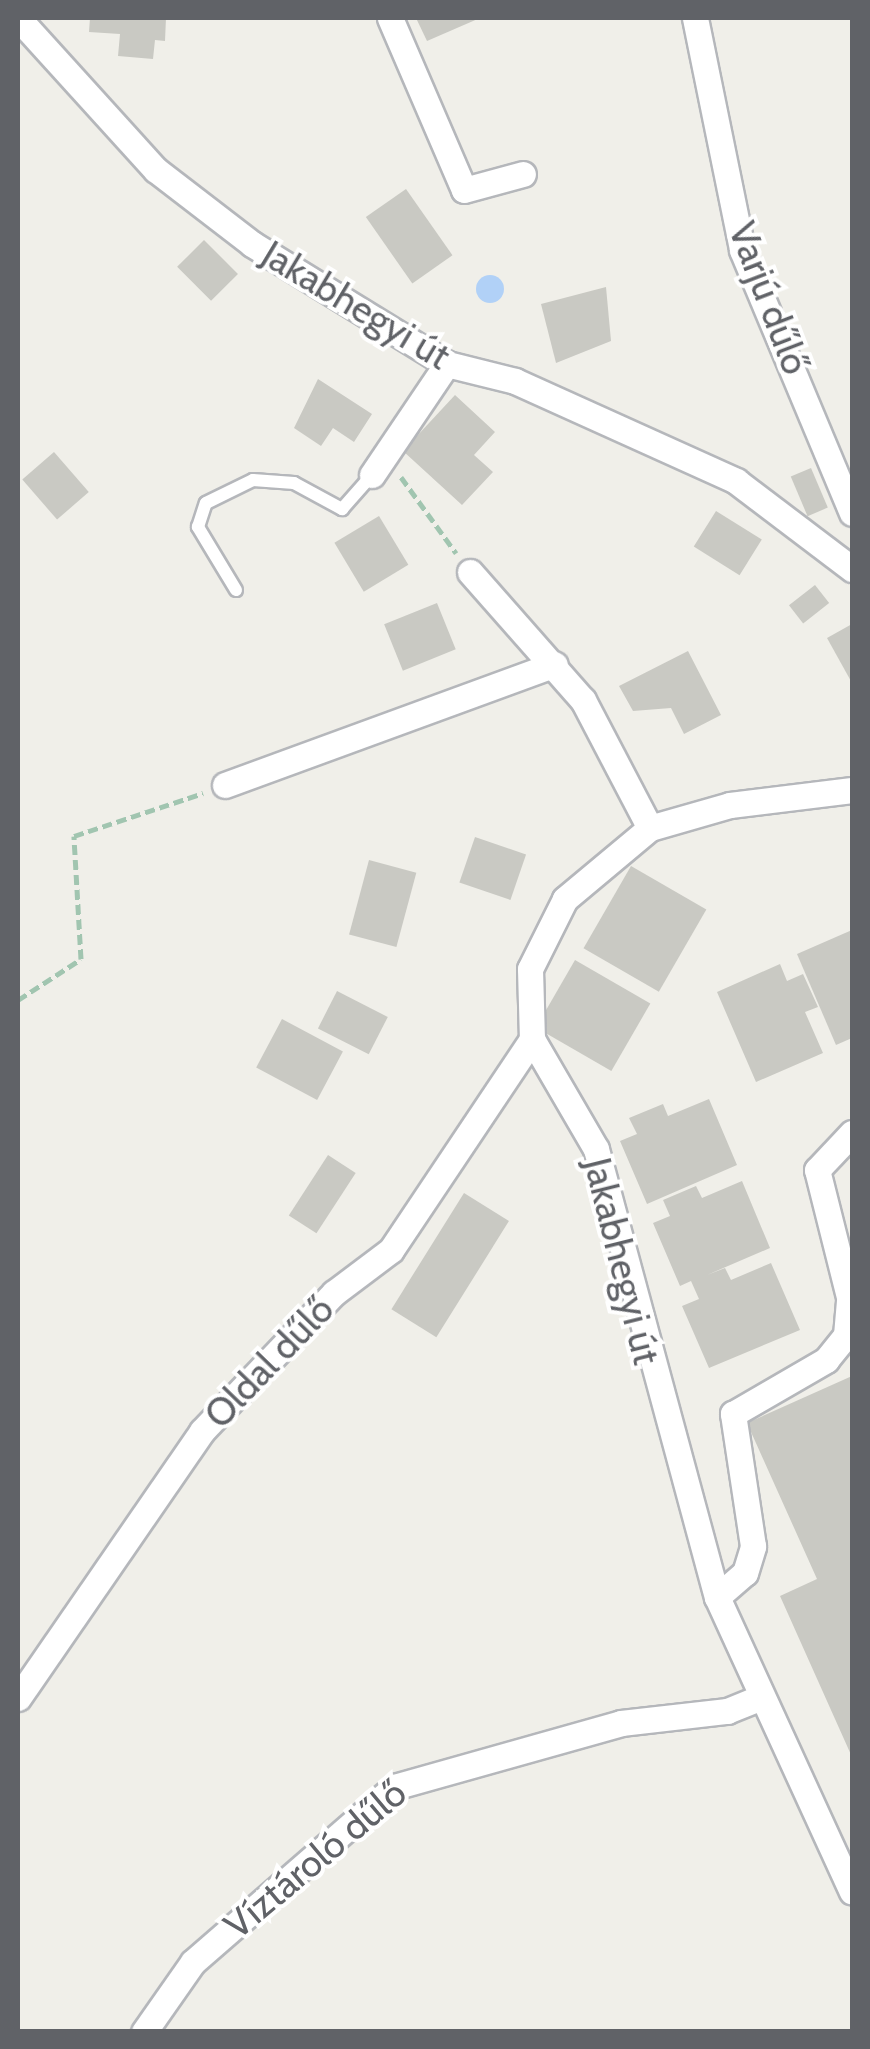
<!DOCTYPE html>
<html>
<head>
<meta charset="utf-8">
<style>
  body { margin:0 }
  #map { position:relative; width:870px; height:2049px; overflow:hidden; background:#f0efe9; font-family:Cabin,sans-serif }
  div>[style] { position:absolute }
  .water>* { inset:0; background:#b1d1f7 }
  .round { border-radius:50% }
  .building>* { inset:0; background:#c9c9c3; transform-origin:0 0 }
  .path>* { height:5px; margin-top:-2.5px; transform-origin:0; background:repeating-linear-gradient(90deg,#a1c5b0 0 10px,transparent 0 15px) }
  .roads { filter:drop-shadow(2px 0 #b5b7bb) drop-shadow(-2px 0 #b5b7bb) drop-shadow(0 2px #b5b7bb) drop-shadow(0 -2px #b5b7bb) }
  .lane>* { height:12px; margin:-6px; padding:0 6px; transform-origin:6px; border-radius:6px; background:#fff }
  .street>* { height:25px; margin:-12.5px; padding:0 12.5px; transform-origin:12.5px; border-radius:12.5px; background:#fff }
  span { translate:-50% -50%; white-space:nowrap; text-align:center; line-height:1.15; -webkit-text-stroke:8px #fff; paint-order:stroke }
  .street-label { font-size:38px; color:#606267 }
  .frame { position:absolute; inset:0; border:20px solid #606267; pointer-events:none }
</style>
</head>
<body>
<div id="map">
  <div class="water">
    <i class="round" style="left:476px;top:275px;width:28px;height:28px"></i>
  </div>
  <div class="building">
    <i style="clip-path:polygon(90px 18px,166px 18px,165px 41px,155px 40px,153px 59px,118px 56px,120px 34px,89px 32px)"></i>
    <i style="clip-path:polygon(416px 18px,480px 18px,427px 41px)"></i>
    <i style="left:406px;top:189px;width:81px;height:49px;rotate:55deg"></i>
    <i style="left:204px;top:240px;width:48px;height:38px;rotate:45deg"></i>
    <i style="clip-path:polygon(606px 287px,611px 341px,556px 363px,541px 304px)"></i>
    <i style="clip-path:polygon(318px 379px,372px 414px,354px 442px,333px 428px,321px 446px,294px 428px)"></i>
    <i style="clip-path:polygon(455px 395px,495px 432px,474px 455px,493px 472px,462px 505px,403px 451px)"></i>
    <i style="left:54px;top:452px;width:53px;height:42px;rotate:49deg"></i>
    <i style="left:811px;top:468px;width:43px;height:22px;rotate:67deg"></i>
    <i style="left:716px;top:511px;width:54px;height:42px;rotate:32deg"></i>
    <i style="left:379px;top:516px;width:57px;height:52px;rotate:59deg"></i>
    <i style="left:815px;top:585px;width:23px;height:33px;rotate:52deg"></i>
    <i style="left:437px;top:603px;width:50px;height:57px;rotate:68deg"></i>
    <i style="clip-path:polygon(852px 624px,852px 683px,827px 638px)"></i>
    <i style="clip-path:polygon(688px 651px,721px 715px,684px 734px,671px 708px,633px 711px,619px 686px)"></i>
    <i style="left:475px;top:837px;width:54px;height:48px;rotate:19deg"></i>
    <i style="left:369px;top:860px;width:49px;height:77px;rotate:15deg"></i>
    <i style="left:631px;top:866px;width:87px;height:95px;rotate:30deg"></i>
    <i style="clip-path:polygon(852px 930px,852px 1038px,836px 1045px,797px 954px)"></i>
    <i style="left:575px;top:960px;width:87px;height:78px;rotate:30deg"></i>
    <i style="clip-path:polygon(780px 964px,787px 981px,803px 974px,818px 1007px,805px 1012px,823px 1053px,756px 1082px,717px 992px)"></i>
    <i style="left:337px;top:991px;width:57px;height:42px;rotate:27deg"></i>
    <i style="left:282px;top:1019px;width:69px;height:55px;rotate:28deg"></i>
    <i style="clip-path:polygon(709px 1099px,737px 1165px,647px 1204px,620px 1141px,637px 1134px,629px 1118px,663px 1104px,668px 1116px)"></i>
    <i style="left:328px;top:1155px;width:33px;height:72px;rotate:33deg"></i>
    <i style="clip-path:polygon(742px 1181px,770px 1248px,707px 1275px,725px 1268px,731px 1280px,771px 1263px,800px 1330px,709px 1368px,682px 1306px,699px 1299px,691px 1281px,680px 1286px,653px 1223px,670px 1216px,663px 1200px,696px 1186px,702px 1198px)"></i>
    <i style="left:464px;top:1193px;width:53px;height:137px;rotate:32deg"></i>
    <i style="clip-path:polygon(852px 1376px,852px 1757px,780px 1596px,817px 1579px,747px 1423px)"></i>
  </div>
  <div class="path">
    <i style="left:401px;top:477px;width:94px;rotate:54.1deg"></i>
    <i style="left:18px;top:1000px;width:75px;rotate:-33.1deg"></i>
    <i style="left:81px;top:959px;width:123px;rotate:-93.3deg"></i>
    <i style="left:74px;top:836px;width:136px;rotate:-18.4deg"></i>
  </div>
  <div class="roads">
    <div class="lane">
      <i style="left:236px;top:590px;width:74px;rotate:-121.1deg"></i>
      <i style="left:198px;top:527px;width:25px;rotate:-72deg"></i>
      <i style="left:206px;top:503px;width:52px;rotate:-26.1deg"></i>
      <i style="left:253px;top:480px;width:41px;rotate:4.2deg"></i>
      <i style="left:294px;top:483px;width:55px;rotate:28.4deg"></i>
      <i style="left:342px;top:509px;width:45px;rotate:-48.6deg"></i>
    </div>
    <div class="street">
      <i style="left:18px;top:18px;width:205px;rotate:47.8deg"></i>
      <i style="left:156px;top:170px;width:121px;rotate:37.6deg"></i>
      <i style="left:252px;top:244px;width:229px;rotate:31.6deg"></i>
      <i style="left:447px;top:364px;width:70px;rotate:14deg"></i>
      <i style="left:515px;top:381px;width:243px;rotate:24.3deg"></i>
      <i style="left:736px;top:481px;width:146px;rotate:37.2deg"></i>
      <i style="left:390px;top:18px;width:187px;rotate:66.7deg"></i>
      <i style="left:464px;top:190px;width:61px;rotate:-15.2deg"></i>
      <i style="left:695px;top:18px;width:237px;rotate:78.5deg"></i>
      <i style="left:742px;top:250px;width:285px;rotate:67.3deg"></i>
      <i style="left:372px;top:475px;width:134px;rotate:-56deg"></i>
      <i style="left:470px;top:572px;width:171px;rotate:48.6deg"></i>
      <i style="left:583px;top:700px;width:144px;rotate:62.4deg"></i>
      <i style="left:225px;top:785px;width:351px;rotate:-20.1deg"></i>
      <i style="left:852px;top:790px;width:123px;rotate:173deg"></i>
      <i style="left:730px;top:805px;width:83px;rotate:164deg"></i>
      <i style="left:650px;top:828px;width:111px;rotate:140.1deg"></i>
      <i style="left:565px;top:899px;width:78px;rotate:116.6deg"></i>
      <i style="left:530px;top:969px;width:70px;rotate:88.4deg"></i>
      <i style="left:532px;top:1039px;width:127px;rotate:59.8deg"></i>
      <i style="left:596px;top:1149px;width:464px;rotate:74.9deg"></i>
      <i style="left:717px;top:1597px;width:324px;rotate:65.4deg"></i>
      <i style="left:717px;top:1597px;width:37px;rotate:-41deg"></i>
      <i style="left:745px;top:1573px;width:28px;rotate:-73deg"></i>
      <i style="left:753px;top:1546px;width:134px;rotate:-98.6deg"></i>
      <i style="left:733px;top:1414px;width:108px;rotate:-30.1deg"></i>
      <i style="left:826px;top:1360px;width:32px;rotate:-51deg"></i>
      <i style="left:846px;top:1335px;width:38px;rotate:-85deg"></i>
      <i style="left:849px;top:1297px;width:131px;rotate:-104.1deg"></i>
      <i style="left:817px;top:1170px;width:51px;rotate:-46.6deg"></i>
      <i style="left:18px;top:1698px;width:324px;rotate:-55.4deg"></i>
      <i style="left:202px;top:1431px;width:191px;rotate:-46.3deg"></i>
      <i style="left:334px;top:1293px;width:71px;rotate:-37deg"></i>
      <i style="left:391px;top:1250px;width:254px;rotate:-56.2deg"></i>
      <i style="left:144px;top:2032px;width:85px;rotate:-55deg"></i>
      <i style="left:193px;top:1962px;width:267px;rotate:-41deg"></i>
      <i style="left:394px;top:1787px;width:236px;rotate:-15.7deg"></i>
      <i style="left:621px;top:1723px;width:107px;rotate:-6.5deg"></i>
      <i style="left:727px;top:1711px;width:35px;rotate:-22deg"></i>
    </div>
  </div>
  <div class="street-label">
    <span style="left:769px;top:298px;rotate:69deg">Varjú dűlő</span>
    <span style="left:356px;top:305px;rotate:31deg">Jakabhegyi út</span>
    <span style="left:622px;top:1261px;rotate:76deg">Jakabhegyi út</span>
    <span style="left:269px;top:1362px;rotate:-46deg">Oldal dűlő</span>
    <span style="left:315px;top:1859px;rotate:-40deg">Víztároló dűlő</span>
  </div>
  <div class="frame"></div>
</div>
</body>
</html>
